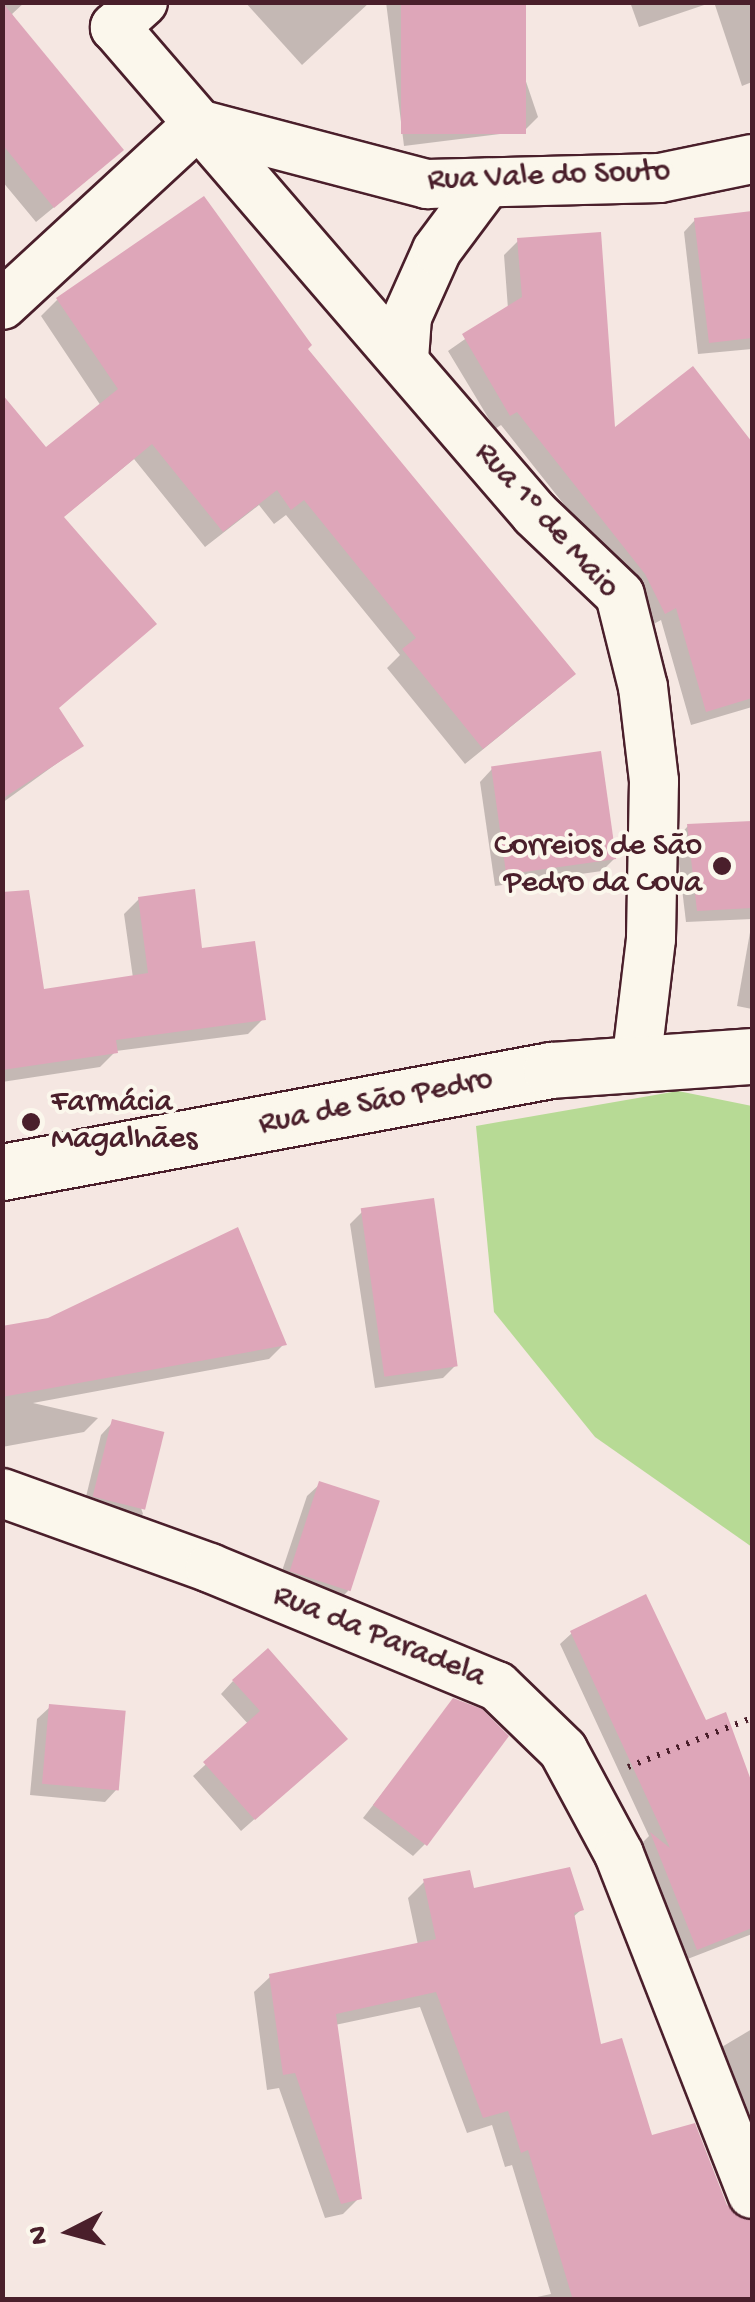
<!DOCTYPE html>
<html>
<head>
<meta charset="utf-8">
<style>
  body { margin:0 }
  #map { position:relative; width:755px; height:2302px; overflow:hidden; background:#f5e7e2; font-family:"Gochi Hand",sans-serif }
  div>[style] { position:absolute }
  .green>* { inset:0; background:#b7da95 }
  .shadow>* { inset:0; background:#0003 }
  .building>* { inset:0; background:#dea6b9; transform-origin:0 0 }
  .path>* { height:6px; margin-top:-3px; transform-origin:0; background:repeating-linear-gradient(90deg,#4a1f2b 0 2.5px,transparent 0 10.5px) }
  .roads { filter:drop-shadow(2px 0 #4a1f2b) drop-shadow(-2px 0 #4a1f2b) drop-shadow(0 2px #4a1f2b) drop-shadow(0 -2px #4a1f2b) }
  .street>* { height:48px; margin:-24px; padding:0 24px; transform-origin:24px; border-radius:24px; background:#fbf7ec }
  .primary>* { height:55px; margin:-27.5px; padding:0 27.5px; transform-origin:27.5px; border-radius:27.5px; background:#fbf7ec }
  .dots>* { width:28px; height:28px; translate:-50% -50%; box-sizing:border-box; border:5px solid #fbf7ec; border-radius:50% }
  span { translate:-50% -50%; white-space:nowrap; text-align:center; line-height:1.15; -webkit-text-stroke:8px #fbf7ec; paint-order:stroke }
  .street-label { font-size:32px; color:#4a1f2b }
  .poi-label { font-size:32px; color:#4a1f2b }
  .right { translate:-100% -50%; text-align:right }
  .left { translate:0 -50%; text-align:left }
  .frame { position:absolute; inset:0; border:5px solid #4a1f2b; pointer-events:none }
  .north { position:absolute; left:20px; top:2182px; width:100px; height:100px; -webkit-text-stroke:8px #fbf7ec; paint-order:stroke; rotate:264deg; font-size:28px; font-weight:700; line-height:40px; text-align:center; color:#4a1f2b }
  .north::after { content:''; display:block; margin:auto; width:35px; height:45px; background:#4a1f2b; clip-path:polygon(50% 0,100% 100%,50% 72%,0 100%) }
</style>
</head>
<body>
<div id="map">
  <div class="green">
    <i style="clip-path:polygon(678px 1091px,752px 1106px,752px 1547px,595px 1437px,494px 1312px,476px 1126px)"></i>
  </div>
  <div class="shadow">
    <i style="clip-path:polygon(2px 2px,25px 2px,12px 14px,104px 166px,36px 222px,2px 181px)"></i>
    <i style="clip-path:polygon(245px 2px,370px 2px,302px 65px)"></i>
    <i style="clip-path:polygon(386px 2px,499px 2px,538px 117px,524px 131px,404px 146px)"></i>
    <i style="clip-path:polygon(630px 2px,713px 2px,639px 27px)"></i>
    <i style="clip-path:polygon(714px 2px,752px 2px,752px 82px,742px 86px)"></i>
    <i style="clip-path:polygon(752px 213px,752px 349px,698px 354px,684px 232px,695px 220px)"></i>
    <i style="clip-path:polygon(519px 240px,613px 432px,692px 370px,752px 446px,752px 707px,691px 725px,661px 620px,650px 626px,631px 589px,501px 425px,495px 429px,448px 351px,508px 309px,504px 255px)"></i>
    <i style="clip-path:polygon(57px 300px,305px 349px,556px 690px,465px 764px,387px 668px,400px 655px,286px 515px,274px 524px,259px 505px,205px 547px,134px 459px,62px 518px,57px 709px,81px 746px,2px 803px,2px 398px,45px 451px,101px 406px,41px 316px)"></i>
    <i style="clip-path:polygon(492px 769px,615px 858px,602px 871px,495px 886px,480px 782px)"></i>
    <i style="clip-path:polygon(752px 824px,752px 919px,686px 922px,676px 839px,688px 826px)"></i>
    <i style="clip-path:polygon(139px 899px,263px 1019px,248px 1034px,116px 1051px,100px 1067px,2px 1082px,2px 918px,42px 992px,133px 978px,124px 914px)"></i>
    <i style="clip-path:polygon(752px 921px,752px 1009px,737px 1006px)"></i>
    <i style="clip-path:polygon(362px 1212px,455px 1366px,443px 1378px,375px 1388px,350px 1224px)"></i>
    <i style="clip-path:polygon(2px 1334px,284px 1344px,269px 1359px,33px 1403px,98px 1418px,84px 1432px,2px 1447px)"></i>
    <i style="clip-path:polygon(113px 1422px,143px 1514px,131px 1526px,83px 1509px,101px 1435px)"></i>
    <i style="clip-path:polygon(320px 1484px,348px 1591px,335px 1604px,278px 1583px,307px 1496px)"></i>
    <i style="clip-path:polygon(572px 1633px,705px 1723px,725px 1716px,752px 1789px,752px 1934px,685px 1960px,639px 1846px,649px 1836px,560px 1644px)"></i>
    <i style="clip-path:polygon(233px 1681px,332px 1751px,241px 1831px,193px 1776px,249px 1725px,221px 1694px)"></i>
    <i style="clip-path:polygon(454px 1701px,425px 1844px,413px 1856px,363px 1818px)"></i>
    <i style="clip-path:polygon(50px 1707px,117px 1789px,105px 1802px,30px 1795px,37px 1719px)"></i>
    <i style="clip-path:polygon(424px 1882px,581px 1910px,572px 1918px,599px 2048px,650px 2138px,747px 2223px,752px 2300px,523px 2300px,551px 2294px,512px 2165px,505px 2167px,492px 2125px,467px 2133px,420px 2007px,335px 2025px,359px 2198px,343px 2214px,325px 2218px,279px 2088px,267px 2090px,254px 1992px,271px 1976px,418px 1945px,408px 1898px)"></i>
    <i style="clip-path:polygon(752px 2029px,752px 2162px,710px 2054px)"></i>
  </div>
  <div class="building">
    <i style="clip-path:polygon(2px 2px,124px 150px,54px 208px,2px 144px)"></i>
    <i style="left:401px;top:2px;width:125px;height:132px"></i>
    <i style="clip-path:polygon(204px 196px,312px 345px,308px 349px,576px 674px,483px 749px,402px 649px,416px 638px,304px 500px,291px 510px,277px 490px,223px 532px,152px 444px,64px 517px,157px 624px,59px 708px,84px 746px,2px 799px,2px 394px,46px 447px,118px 389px,56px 298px)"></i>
    <i style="clip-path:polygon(752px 211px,752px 338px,709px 343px,694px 218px)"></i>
    <i style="clip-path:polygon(601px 232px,615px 427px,693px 366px,752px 442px,752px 698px,706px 712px,676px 608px,665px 614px,645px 574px,517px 412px,510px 416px,462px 334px,522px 297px,517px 238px)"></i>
    <i style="left:601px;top:751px;width:109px;height:111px;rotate:82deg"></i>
    <i style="clip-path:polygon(752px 821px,752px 908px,697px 911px,687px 824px)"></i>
    <i style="clip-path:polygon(195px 889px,202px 948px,255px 941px,266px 1020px,116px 1040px,118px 1053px,2px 1070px,2px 892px,29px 890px,44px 989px,148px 973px,138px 897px)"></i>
    <i style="left:434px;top:1198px;width:170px;height:74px;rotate:82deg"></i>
    <i style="clip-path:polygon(238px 1227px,287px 1345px,2px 1397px,2px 1326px,48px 1318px)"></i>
    <i style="left:112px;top:1419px;width:54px;height:80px;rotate:14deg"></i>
    <i style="left:319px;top:1481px;width:64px;height:95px;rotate:18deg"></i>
    <i style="clip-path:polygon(646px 1594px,706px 1720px,726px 1712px,752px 1783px,752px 1928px,697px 1950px,650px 1832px,670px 1848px,570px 1631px)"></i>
    <i style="clip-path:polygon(268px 1648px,348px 1739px,255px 1820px,203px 1762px,260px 1711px,232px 1680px)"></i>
    <i style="clip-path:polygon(453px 1698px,482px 1709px,509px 1736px,427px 1846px,373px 1805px)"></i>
    <i style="left:49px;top:1704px;width:77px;height:80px;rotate:5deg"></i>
    <i style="clip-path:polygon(570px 1867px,584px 1910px,574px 1913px,601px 2044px,622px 2038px,652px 2135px,695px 2123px,727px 2205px,752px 2221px,752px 2300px,573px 2300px,528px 2150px,521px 2153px,508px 2111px,483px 2118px,436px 1992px,336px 2014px,362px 2199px,341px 2204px,295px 2073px,283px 2075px,269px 1974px,436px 1939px,423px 1879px,470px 1870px,474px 1888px)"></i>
  </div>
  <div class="path">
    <i style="left:628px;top:1767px;width:133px;rotate:-21.6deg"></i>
  </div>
  <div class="roads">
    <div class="street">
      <i style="left:143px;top:2px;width:38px;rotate:138deg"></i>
      <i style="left:115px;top:27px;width:643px;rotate:49.22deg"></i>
      <i style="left:535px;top:514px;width:117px;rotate:43.6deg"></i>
      <i style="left:620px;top:595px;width:95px;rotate:76deg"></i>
      <i style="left:643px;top:687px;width:95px;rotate:83.3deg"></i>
      <i style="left:654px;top:781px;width:158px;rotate:91.1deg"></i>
      <i style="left:651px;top:939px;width:126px;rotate:96.8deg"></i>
      <i style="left:198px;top:124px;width:237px;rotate:14.7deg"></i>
      <i style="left:427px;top:184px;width:233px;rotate:-1.5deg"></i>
      <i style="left:660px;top:178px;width:94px;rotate:-11.7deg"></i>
      <i style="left:2px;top:305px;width:267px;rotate:-42.7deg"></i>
      <i style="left:404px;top:359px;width:42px;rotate:-85.9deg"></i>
      <i style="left:407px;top:317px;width:73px;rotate:-65.9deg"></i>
      <i style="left:437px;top:250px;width:84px;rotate:-53.3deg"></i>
      <i style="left:2px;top:1493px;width:221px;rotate:19.8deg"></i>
      <i style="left:210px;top:1568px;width:310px;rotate:22.4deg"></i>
      <i style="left:497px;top:1686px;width:92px;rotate:44.1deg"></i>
      <i style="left:563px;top:1750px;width:118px;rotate:61.7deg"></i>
      <i style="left:619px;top:1854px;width:365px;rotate:68.6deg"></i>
    </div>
    <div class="primary">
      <i style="left:2px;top:1172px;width:558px;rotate:-10.53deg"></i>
      <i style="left:551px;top:1070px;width:201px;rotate:-4deg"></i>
    </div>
  </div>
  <div class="dots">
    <i style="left:722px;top:866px;background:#4a1f2b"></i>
    <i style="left:31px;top:1122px;background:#4a1f2b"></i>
  </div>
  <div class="street-label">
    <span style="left:549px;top:177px;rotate:-2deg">Rua Vale do Souto</span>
    <span style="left:546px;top:521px;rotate:48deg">Rua 1º de Maio</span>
    <span style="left:376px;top:1103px;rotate:-11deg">Rua de São Pedro</span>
    <span style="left:379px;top:1637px;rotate:22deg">Rua da Paradela</span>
  </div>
  <div class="poi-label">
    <span class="right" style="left:702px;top:866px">Correios de São<br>Pedro da Cova</span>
    <span class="left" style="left:51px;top:1122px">Farmácia<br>Magalhães</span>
  </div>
  <div class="frame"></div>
  <div class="north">N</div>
</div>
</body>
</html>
